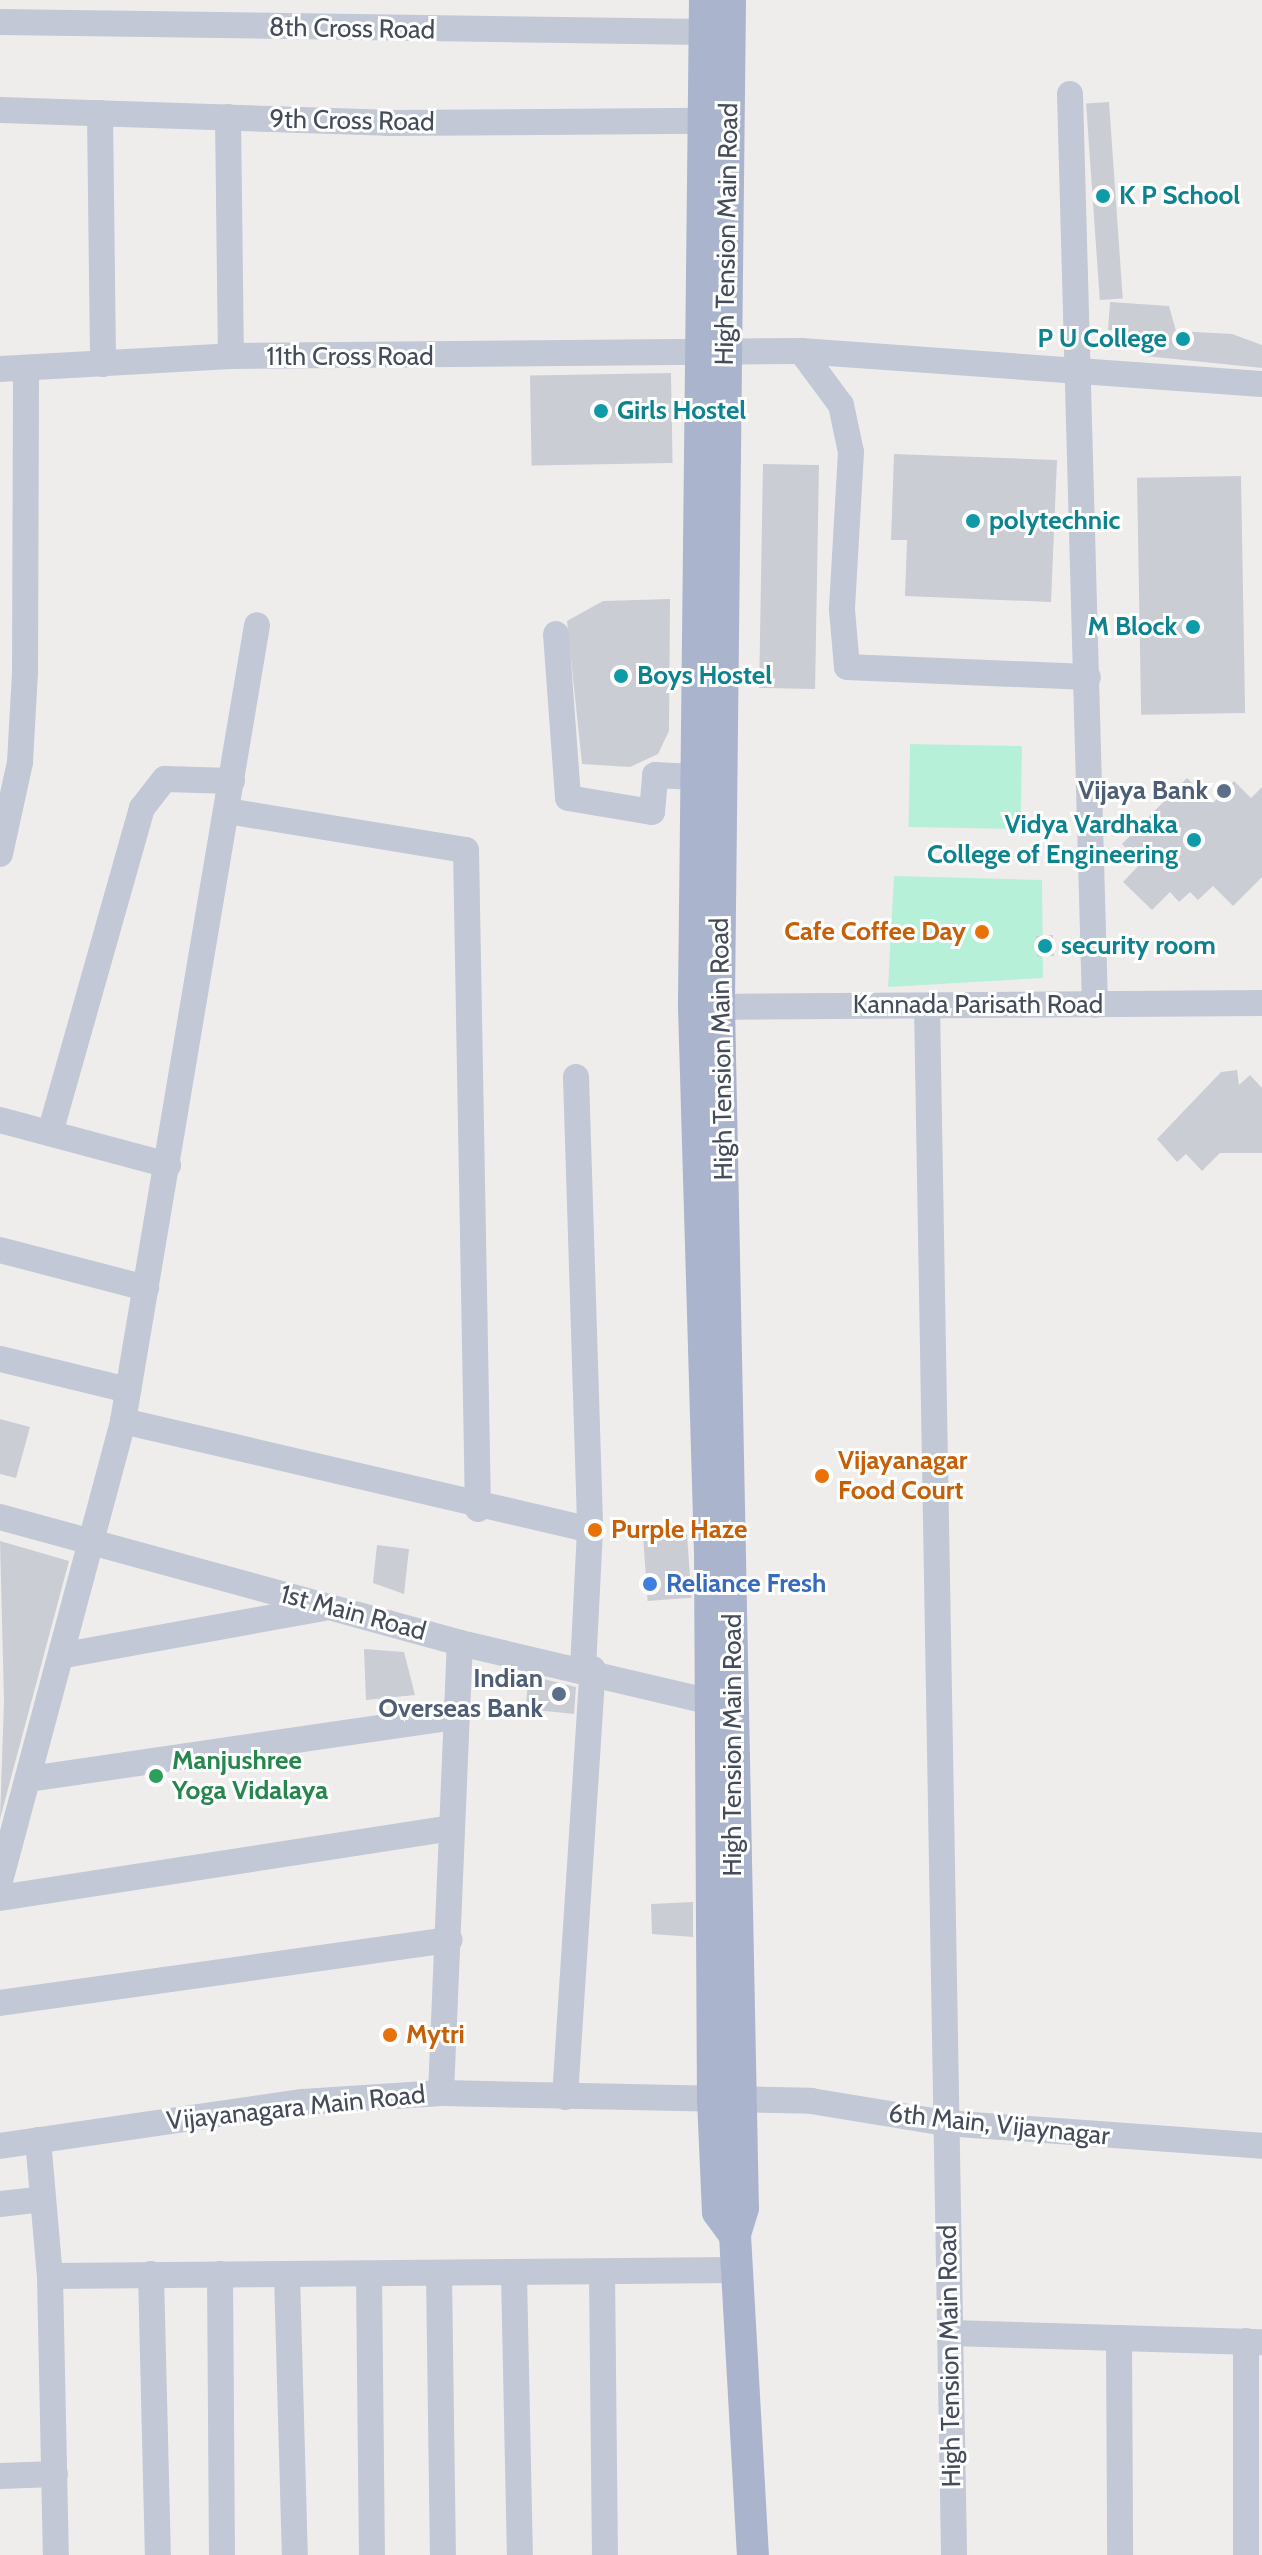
<!DOCTYPE html>
<html>
<head>
<meta charset="utf-8">
<style>
  body { margin:0 }
  #map { position:relative; width:1262px; height:2555px; overflow:hidden; background:#efedec; font-family:Cabin,sans-serif }
  div>[style] { position:absolute }
  .green>* { inset:0; background:#b7f0d8; transform-origin:0 0 }
  .building>* { inset:0; background:#cbcdd5; transform-origin:0 0 }
  .minor>* { height:26px; margin:-13px; padding:0 13px; transform-origin:13px; border-radius:13px; background:#c2c8d5 }
  .major>* { height:32px; margin:-16px; padding:0 16px; transform-origin:16px; border-radius:16px; background:#aab5cd }
  .dots>* { width:22px; height:22px; translate:-50% -50%; box-sizing:border-box; border:4px solid #fff; border-radius:50% }
  span { translate:-50% -50%; white-space:nowrap; text-align:center; line-height:1.15; -webkit-text-stroke:6px #fff; paint-order:stroke }
  .street-label { font-size:26px; color:#444c5b }
  .culture-label { font-size:26px; color:#0d838f; font-weight:700 }
  .left { translate:0 -50%; text-align:left }
  .right { translate:-100% -50%; text-align:right }
  .service-label { font-size:26px; color:#4e5e75; font-weight:700 }
  .food-label { font-size:26px; color:#c56008; font-weight:700 }
  .shop-label { font-size:26px; color:#366cbe; font-weight:700 }
  .leisure-label { font-size:26px; color:#27864d; font-weight:700 }
</style>
</head>
<body>
<div id="map">
  <div class="green">
    <i style="left:910px;top:744px;width:112px;height:83px;rotate:1deg"></i>
    <i style="clip-path:polygon(894px 876px,1042px 880px,1043px 978px,888px 987px)"></i>
  </div>
  <div class="building">
    <i style="left:1109px;top:102px;width:197px;height:23px;rotate:86deg"></i>
    <i style="clip-path:polygon(1110px 302px,1169px 306px,1176px 331px,1232px 334px,1262px 345px,1262px 368px,1145px 356px,1146px 345px,1125px 344px,1125px 331px,1108px 330px)"></i>
    <i style="left:671px;top:373px;width:90px;height:141px;rotate:89deg"></i>
    <i style="clip-path:polygon(894px 454px,1057px 460px,1051px 602px,905px 596px,907px 540px,891px 540px)"></i>
    <i style="left:763px;top:464px;width:56px;height:224px;rotate:1deg"></i>
    <i style="left:1241px;top:476px;width:237px;height:104px;rotate:89deg"></i>
    <i style="clip-path:polygon(670px 599px,669px 731px,658px 754px,630px 767px,582px 764px,567px 621px,603px 601px)"></i>
    <i style="clip-path:polygon(1187px 778px,1213px 803px,1234px 781px,1251px 798px,1262px 787px,1262px 877px,1233px 906px,1213px 886px,1198px 900px,1190px 892px,1179px 902px,1170px 892px,1152px 910px,1123px 882px,1141px 863px,1122px 844px)"></i>
    <i style="left:1053px;top:935px;width:21px;height:17px;rotate:87deg"></i>
    <i style="clip-path:polygon(1237px 1070px,1239px 1085px,1250px 1075px,1262px 1088px,1262px 1153px,1220px 1153px,1202px 1171px,1186px 1154px,1177px 1162px,1157px 1139px,1221px 1072px)"></i>
    <i style="clip-path:polygon(0 1419px,30px 1427px,16px 1478px,0 1474px)"></i>
    <i style="left:687px;top:1534px;width:64px;height:44px;rotate:86deg"></i>
    <i style="clip-path:polygon(0 1541px,69px 1561px,0 1819px,4px 1701px)"></i>
    <i style="clip-path:polygon(377px 1545px,409px 1549px,404px 1594px,373px 1583px)"></i>
    <i style="clip-path:polygon(364px 1649px,404px 1652px,415px 1695px,366px 1700px)"></i>
    <i style="clip-path:polygon(528px 1675px,576px 1687px,574px 1714px,526px 1709px)"></i>
    <i style="clip-path:polygon(693px 1902px,693px 1937px,652px 1934px,651px 1904px)"></i>
  </div>
  <div class="minor">
    <i style="left:0;top:22px;width:705px;rotate:0.81deg"></i>
    <i style="left:1070px;top:94px;width:911px;rotate:88.43deg"></i>
    <i style="left:0;top:110px;width:387px;rotate:1.9deg"></i>
    <i style="left:387px;top:123px;width:317px;rotate:-0.4deg"></i>
    <i style="left:100px;top:113px;width:251px;rotate:89.3deg"></i>
    <i style="left:228px;top:117px;width:239px;rotate:89.3deg"></i>
    <i style="left:801px;top:351px;width:67px;rotate:53.5deg"></i>
    <i style="left:841px;top:405px;width:48px;rotate:78deg"></i>
    <i style="left:851px;top:452px;width:158px;rotate:93.3deg"></i>
    <i style="left:842px;top:610px;width:57px;rotate:85deg"></i>
    <i style="left:847px;top:667px;width:241px;rotate:2.4deg"></i>
    <i style="left:0;top:369px;width:231px;rotate:-3.2deg"></i>
    <i style="left:231px;top:356px;width:570px;rotate:-0.5deg"></i>
    <i style="left:801px;top:351px;width:462px;rotate:4.1deg"></i>
    <i style="left:556px;top:634px;width:164px;rotate:85.8deg"></i>
    <i style="left:568px;top:798px;width:85px;rotate:9.5deg"></i>
    <i style="left:652px;top:812px;width:37px;rotate:-85deg"></i>
    <i style="left:655px;top:775px;width:39px;rotate:3deg"></i>
    <i style="left:227px;top:811px;width:242px;rotate:9.3deg"></i>
    <i style="left:466px;top:850px;width:659px;rotate:88.96deg"></i>
    <i style="left:0;top:854px;width:94px;rotate:-77.7deg"></i>
    <i style="left:20px;top:762px;width:89px;rotate:-86.8deg"></i>
    <i style="left:25px;top:673px;width:305px;rotate:-89.8deg"></i>
    <i style="left:927px;top:1006px;width:1549px;rotate:89deg"></i>
    <i style="left:702px;top:1007px;width:560px;rotate:-0.41deg"></i>
    <i style="left:576px;top:1077px;width:453px;rotate:88.2deg"></i>
    <i style="left:590px;top:1530px;width:136px;rotate:92.9deg"></i>
    <i style="left:0;top:1120px;width:174px;rotate:15deg"></i>
    <i style="left:50px;top:1133px;width:338px;rotate:-74.2deg"></i>
    <i style="left:142px;top:808px;width:37px;rotate:-52deg"></i>
    <i style="left:165px;top:779px;width:67px;rotate:1.7deg"></i>
    <i style="left:0;top:1250px;width:151px;rotate:14.6deg"></i>
    <i style="left:0;top:1359px;width:132px;rotate:13.6deg"></i>
    <i style="left:123px;top:1421px;width:480px;rotate:13.1deg"></i>
    <i style="left:0;top:1517px;width:477px;rotate:15.3deg"></i>
    <i style="left:460px;top:1643px;width:275px;rotate:13.2deg"></i>
    <i style="left:65px;top:1655px;width:262px;rotate:-10.3deg"></i>
    <i style="left:29px;top:1779px;width:431px;rotate:-8.3deg"></i>
    <i style="left:0;top:1881px;width:476px;rotate:-75deg"></i>
    <i style="left:123px;top:1421px;width:807px;rotate:-80.44deg"></i>
    <i style="left:0;top:1898px;width:455px;rotate:-8.8deg"></i>
    <i style="left:0;top:2003px;width:454px;rotate:-8deg"></i>
    <i style="left:441px;top:2093px;width:450px;rotate:-87.6deg"></i>
    <i style="left:565px;top:2097px;width:429px;rotate:-86.3deg"></i>
    <i style="left:38px;top:2140px;width:137px;rotate:85deg"></i>
    <i style="left:50px;top:2276px;width:279px;rotate:88.8deg"></i>
    <i style="left:0;top:2146px;width:306px;rotate:-8.3deg"></i>
    <i style="left:303px;top:2102px;width:138px;rotate:-3.7deg"></i>
    <i style="left:441px;top:2093px;width:370px;rotate:1.2deg"></i>
    <i style="left:811px;top:2101px;width:136px;rotate:9.3deg"></i>
    <i style="left:945px;top:2123px;width:318px;rotate:4.1deg"></i>
    <i style="left:0;top:2204px;width:43px;rotate:-6.6deg"></i>
    <i style="left:151px;top:2274px;width:281px;rotate:88.6deg"></i>
    <i style="left:220px;top:2274px;width:281px;rotate:89.6deg"></i>
    <i style="left:287px;top:2274px;width:281px;rotate:88.4deg"></i>
    <i style="left:369px;top:2274px;width:281px;rotate:89.4deg"></i>
    <i style="left:439px;top:2274px;width:281px;rotate:89.2deg"></i>
    <i style="left:514px;top:2274px;width:281px;rotate:88.8deg"></i>
    <i style="left:602px;top:2274px;width:281px;rotate:89.4deg"></i>
    <i style="left:50px;top:2276px;width:686px;rotate:-0.5deg"></i>
    <i style="left:951px;top:2333px;width:311px;rotate:1.7deg"></i>
    <i style="left:1119px;top:2338px;width:217px;rotate:89.7deg"></i>
    <i style="left:1246px;top:2341px;width:214px;rotate:90deg"></i>
    <i style="left:0;top:2476px;width:55px;rotate:-2.1deg"></i>
  </div>
  <div class="major">
    <i style="left:705px;top:0;width:1007px;rotate:90.63deg"></i>
    <i style="left:694px;top:1007px;width:546px;rotate:88.32deg"></i>
    <i style="left:710px;top:1553px;width:546px;rotate:89.69deg"></i>
    <i style="left:713px;top:2099px;width:113px;rotate:87.5deg"></i>
    <i style="left:718px;top:2212px;width:29px;rotate:54deg"></i>
    <i style="left:730px;top:0;width:1005px;rotate:90.63deg"></i>
    <i style="left:719px;top:1005px;width:1203px;rotate:88.86deg"></i>
    <i style="left:743px;top:2208px;width:28px;rotate:107deg"></i>
    <i style="left:735px;top:2235px;width:321px;rotate:86.8deg"></i>
  </div>
  <div class="dots">
    <i style="left:1103px;top:196px;background:#0f9aa8"></i>
    <i style="left:1183px;top:339px;background:#0f9aa8"></i>
    <i style="left:601px;top:411px;background:#0f9aa8"></i>
    <i style="left:973px;top:521px;background:#0f9aa8"></i>
    <i style="left:1193px;top:627px;background:#0f9aa8"></i>
    <i style="left:621px;top:676px;background:#0f9aa8"></i>
    <i style="left:1224px;top:791px;background:#5c6f8a"></i>
    <i style="left:1194px;top:840px;background:#0f9aa8"></i>
    <i style="left:982px;top:932px;background:#e8710a"></i>
    <i style="left:1045px;top:946px;background:#0f9aa8"></i>
    <i style="left:822px;top:1476px;background:#e8710a"></i>
    <i style="left:595px;top:1530px;background:#e8710a"></i>
    <i style="left:650px;top:1584px;background:#3f7fe0"></i>
    <i style="left:559px;top:1694px;background:#5c6f8a"></i>
    <i style="left:156px;top:1776px;background:#2e9e5b"></i>
    <i style="left:390px;top:2035px;background:#e8710a"></i>
  </div>
  <div class="street-label">
    <span style="left:352px;top:29px;rotate:1deg">8th Cross Road</span>
    <span style="left:352px;top:121px;rotate:1deg">9th Cross Road</span>
    <span style="left:727px;top:234px;rotate:-89deg">High Tension Main Road</span>
    <span style="left:350px;top:357px">11th Cross Road</span>
    <span style="left:978px;top:1005px">Kannada Parisath Road</span>
    <span style="left:722px;top:1049px;rotate:-91deg">High Tension Main Road</span>
    <span style="left:353px;top:1613px;rotate:15deg">1st Main Road</span>
    <span style="left:733px;top:1745px;rotate:-90deg">High Tension Main Road</span>
    <span style="left:296px;top:2108px;rotate:-6deg">Vijayanagara Main Road</span>
    <span style="left:999px;top:2125px;rotate:6deg">6th Main, Vijaynagar</span>
    <span style="left:950px;top:2356px;rotate:-91deg">High Tension Main Road</span>
  </div>
  <div class="culture-label">
    <span class="left" style="left:1119px;top:196px">K P School</span>
    <span class="right" style="left:1167px;top:339px">P U College</span>
    <span class="left" style="left:617px;top:411px">Girls Hostel</span>
    <span class="left" style="left:989px;top:521px">polytechnic</span>
    <span class="right" style="left:1177px;top:627px">M Block</span>
    <span class="left" style="left:637px;top:676px">Boys Hostel</span>
    <span class="right" style="left:1178px;top:840px">Vidya Vardhaka<br>College of Engineering</span>
    <span class="left" style="left:1061px;top:946px">security room</span>
  </div>
  <div class="service-label">
    <span class="right" style="left:1208px;top:791px">Vijaya Bank</span>
    <span class="right" style="left:543px;top:1694px">Indian<br>Overseas Bank</span>
  </div>
  <div class="food-label">
    <span class="right" style="left:966px;top:932px">Cafe Coffee Day</span>
    <span class="left" style="left:838px;top:1476px">Vijayanagar<br>Food Court</span>
    <span class="left" style="left:611px;top:1530px">Purple Haze</span>
    <span class="left" style="left:406px;top:2035px">Mytri</span>
  </div>
  <div class="shop-label">
    <span class="left" style="left:666px;top:1584px">Reliance Fresh</span>
  </div>
  <div class="leisure-label">
    <span class="left" style="left:172px;top:1776px">Manjushree<br>Yoga Vidalaya</span>
  </div>
</div>
</body>
</html>
